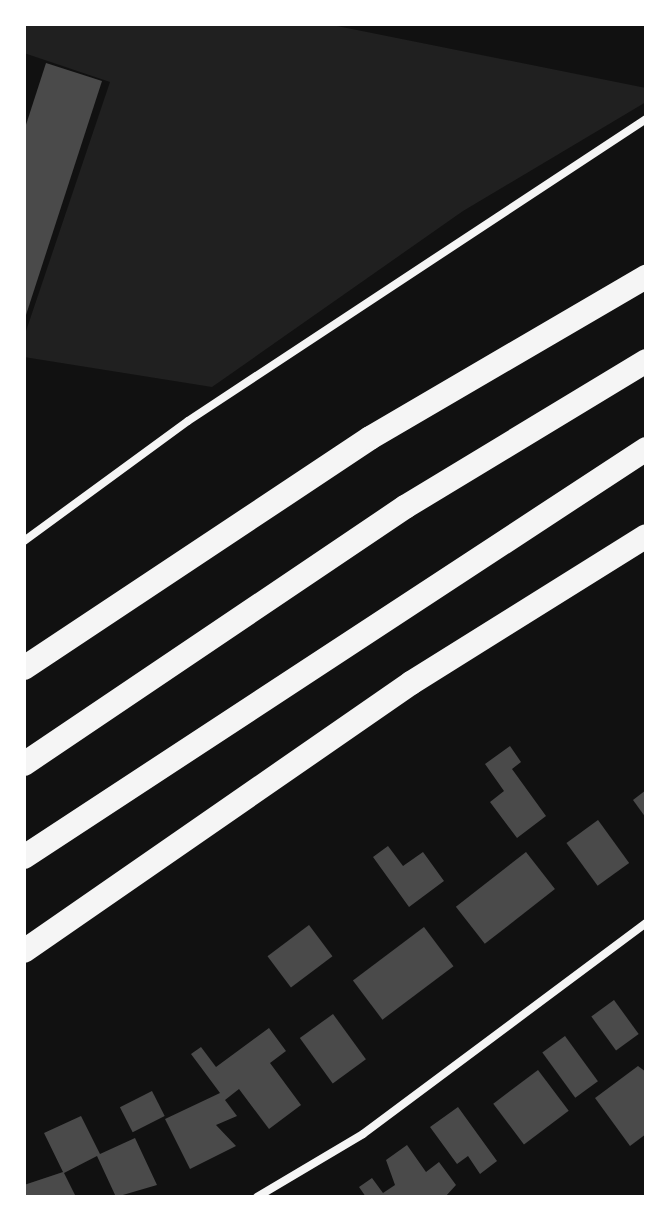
<!DOCTYPE html>
<html>
<head>
<meta charset="utf-8">
<style>
  body { margin:0 }
  #map { position:relative; width:670px; height:1221px; overflow:hidden; background:#111; font-family:Figtree,sans-serif }
  div>[style] { position:absolute }
  .green>* { inset:0; background:#202020 }
  .building>* { inset:0; background:#4a4a4a; transform-origin:0 0 }
  .minor>* { height:8px; margin:-4px; padding:0 4px; transform-origin:4px; border-radius:4px; background:#f5f5f5 }
  .motorway>* { height:24px; margin:-12px; padding:0 12px; transform-origin:12px; border-radius:12px; background:#f5f5f5 }
  span { translate:-50% -50%; white-space:nowrap; text-align:center; line-height:1.15; -webkit-text-stroke:8px #fff; paint-order:stroke }
  .frame { position:absolute; inset:0; border:26px solid #fff; pointer-events:none }
</style>
</head>
<body>
<div id="map">
  <div class="green">
    <i style="clip-path:polygon(24px 24px,327px 24px,646px 88px,646px 102px,463px 211px,212px 387px,24px 357px,24px 337px,110px 82px,24px 53px)"></i>
  </div>
  <div class="building">
    <i style="clip-path:polygon(46px 63px,102px 81px,25px 318px,24px 131px)"></i>
    <i style="clip-path:polygon(510px 746px,521px 762px,512px 769px,546px 816px,517px 838px,490px 802px,504px 791px,485px 764px)"></i>
    <i style="clip-path:polygon(646px 790px,646px 818px,633px 800px)"></i>
    <i style="left:598px;top:820px;width:53px;height:39px;rotate:54deg"></i>
    <i style="clip-path:polygon(388px 846px,403px 866px,423px 852px,444px 881px,409px 907px,373px 857px)"></i>
    <i style="left:526px;top:852px;width:47px;height:89px;rotate:52deg"></i>
    <i style="left:309px;top:925px;width:39px;height:52px;rotate:53deg"></i>
    <i style="left:424px;top:927px;width:49px;height:89px;rotate:53deg"></i>
    <i style="left:614px;top:1000px;width:42px;height:28px;rotate:54deg"></i>
    <i style="left:333px;top:1014px;width:56px;height:41px;rotate:54deg"></i>
    <i style="clip-path:polygon(269px 1028px,286px 1051px,270px 1063px,301px 1105px,269px 1129px,239px 1089px,225px 1100px,237px 1116px,216px 1125px,236px 1146px,190px 1169px,165px 1119px,220px 1093px,191px 1054px,201px 1047px,216px 1067px)"></i>
    <i style="left:565px;top:1036px;width:56px;height:28px;rotate:54deg"></i>
    <i style="clip-path:polygon(638px 1066px,646px 1072px,646px 1134px,630px 1146px,595px 1098px)"></i>
    <i style="left:538px;top:1070px;width:51px;height:56px;rotate:53deg"></i>
    <i style="left:152px;top:1091px;width:28px;height:36px;rotate:63deg"></i>
    <i style="clip-path:polygon(458px 1107px,497px 1161px,480px 1174px,468px 1156px,457px 1164px,430px 1127px)"></i>
    <i style="clip-path:polygon(81px 1116px,100px 1154px,135px 1138px,157px 1185px,116px 1197px,97px 1156px,64px 1173px,76px 1197px,24px 1197px,24px 1185px,63px 1172px,44px 1133px)"></i>
    <i style="clip-path:polygon(407px 1145px,426px 1172px,439px 1162px,456px 1185px,445px 1197px,366px 1197px,359px 1187px,372px 1178px,383px 1193px,395px 1185px,386px 1160px)"></i>
  </div>
  <div class="minor">
    <i style="left:24px;top:541px;width:203px;rotate:-36.2deg"></i>
    <i style="left:188px;top:421px;width:549px;rotate:-33.4deg"></i>
    <i style="left:257px;top:1197px;width:123px;rotate:-30.7deg"></i>
    <i style="left:363px;top:1134px;width:353px;rotate:-36.7deg"></i>
  </div>
  <div class="motorway">
    <i style="left:24px;top:668px;width:415px;rotate:-33.6deg"></i>
    <i style="left:370px;top:438px;width:320px;rotate:-30.3deg"></i>
    <i style="left:24px;top:764px;width:460px;rotate:-34deg"></i>
    <i style="left:405px;top:507px;width:282px;rotate:-31.2deg"></i>
    <i style="left:24px;top:857px;width:744px;rotate:-33.26deg"></i>
    <i style="left:24px;top:951px;width:471px;rotate:-34.7deg"></i>
    <i style="left:411px;top:683px;width:277px;rotate:-32deg"></i>
  </div>
  <div class="frame"></div>
</div>
</body>
</html>
